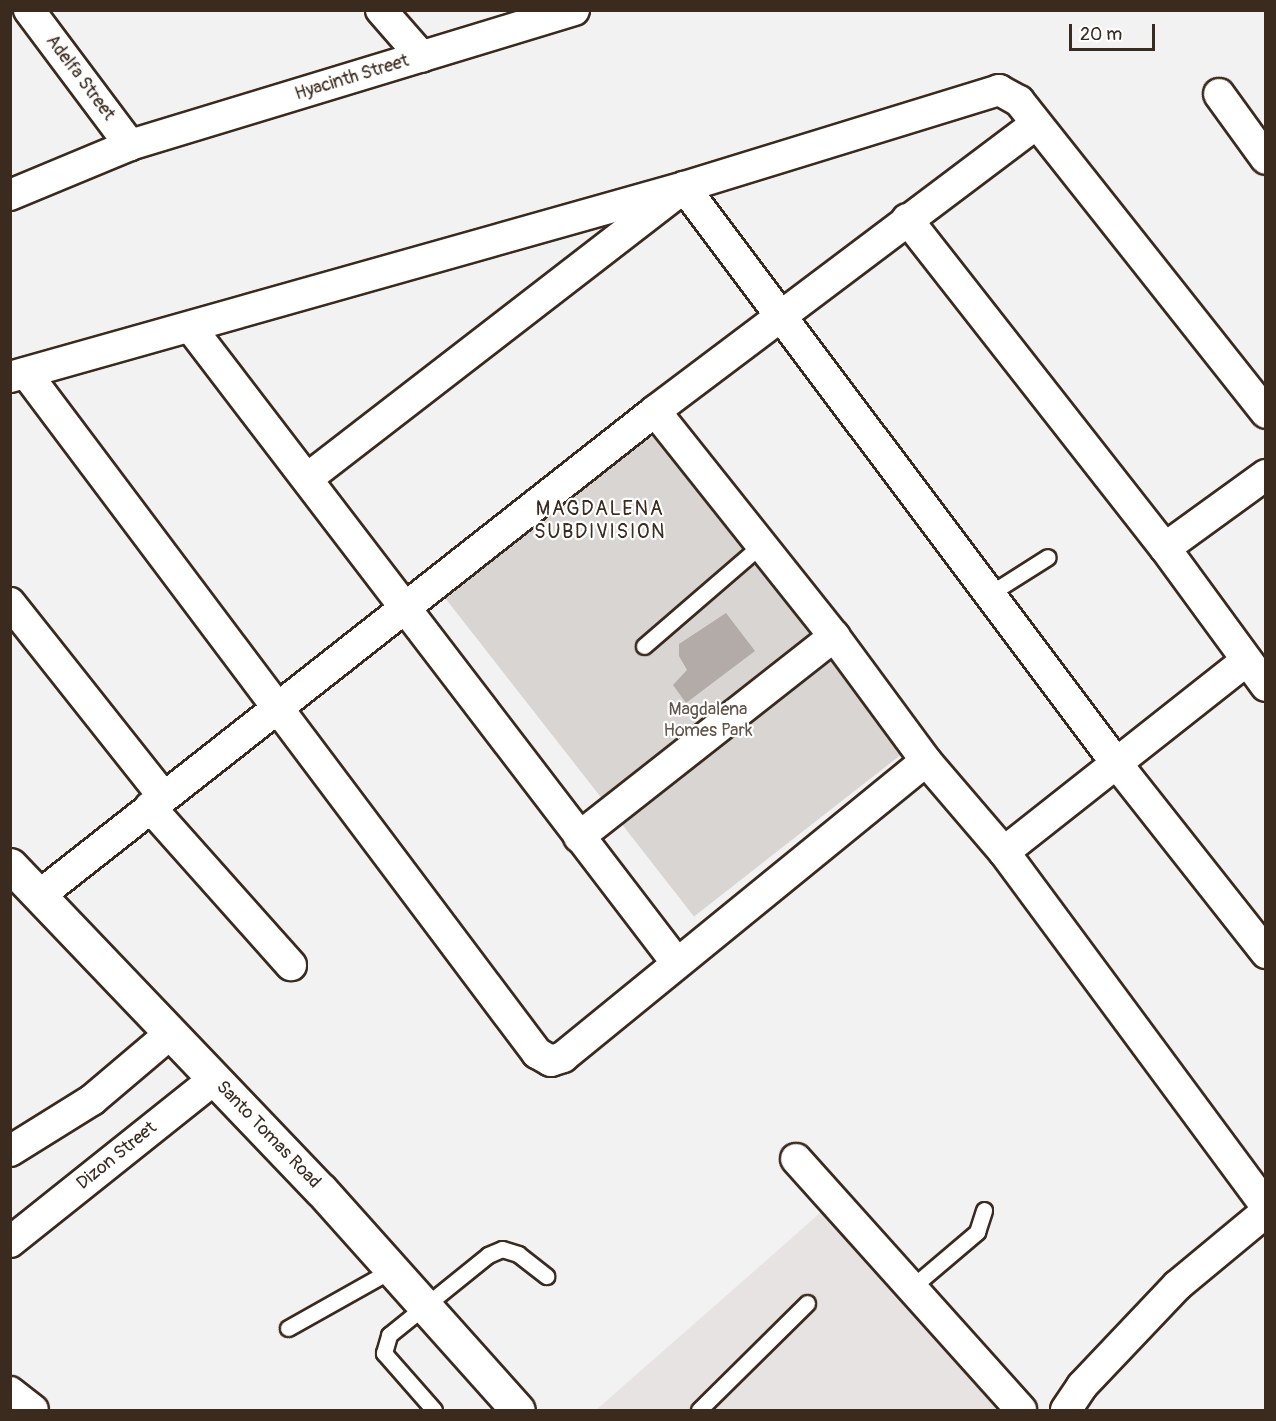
<!DOCTYPE html>
<html>
<head>
<meta charset="utf-8">
<style>
  body { margin:0 }
  #map { position:relative; width:1276px; height:1421px; overflow:hidden; background:#f3f2f2; font-family:Pangolin,sans-serif }
  div>[style] { position:absolute }
  .built>* { inset:0; background:#e6e3e2 }
  .green>* { inset:0; background:#d8d5d2; transform-origin:0 0 }
  .water>* { inset:0; background:#b2aba7 }
  .roads { filter:drop-shadow(2px 0 #3b2a1e) drop-shadow(-2px 0 #3b2a1e) drop-shadow(0 2px #3b2a1e) drop-shadow(0 -2px #3b2a1e) }
  .lane>* { height:15px; margin:-7.5px; padding:0 7.5px; transform-origin:7.5px; border-radius:7.5px; background:#fff }
  .street>* { height:30px; margin:-15px; padding:0 15px; transform-origin:15px; border-radius:15px; background:#fff }
  .secondary>* { height:33px; margin:-16.5px; padding:0 16.5px; transform-origin:16.5px; border-radius:16.5px; background:#fff }
  span { translate:-50% -50%; white-space:nowrap; text-align:center; line-height:1.15; -webkit-text-stroke:4.5px #fff; paint-order:stroke }
  .street-label { font-size:18px; color:#3b2a1e }
  .park-label { font-size:18px; color:#62554b }
  .neighbourhood-label { font-size:20px; color:#3b2a1e; letter-spacing:1.5px }
  .frame { position:absolute; inset:0; border:12px solid #3b2a1e; pointer-events:none }
  .scale { position:absolute; left:1069px; top:24px; width:86px; height:27px; box-sizing:border-box; border:3px solid #3b2a1e; border-top:0; padding-left:8px; font-size:18px; line-height:21px; white-space:nowrap; color:#3b2a1e; -webkit-text-stroke:4px #fff; paint-order:stroke }
</style>
</head>
<body>
<div id="map">
  <div class="built">
    <i style="clip-path:polygon(830px 1204px,1004px 1410px,596px 1410px,752px 1273px)"></i>
  </div>
  <div class="green">
    <i style="left:651px;top:431px;width:409px;height:265px;rotate:52deg"></i>
  </div>
  <div class="water">
    <i style="clip-path:polygon(726px 613px,755px 651px,686px 703px,673px 685px,687px 670px,679px 656px,679px 644px)"></i>
  </div>
  <div class="roads">
    <div class="lane">
      <i style="left:991px;top:593px;width:67px;rotate:-32.3deg"></i>
      <i style="left:644px;top:646px;width:155px;rotate:-40.8deg"></i>
      <i style="left:911px;top:1288px;width:87px;rotate:-40.3deg"></i>
      <i style="left:977px;top:1232px;width:23px;rotate:-72deg"></i>
      <i style="left:288px;top:1328px;width:120px;rotate:-29.3deg"></i>
      <i style="left:434px;top:1410px;width:76px;rotate:-131.3deg"></i>
      <i style="left:384px;top:1353px;width:19px;rotate:-74deg"></i>
      <i style="left:389px;top:1335px;width:127px;rotate:-38.9deg"></i>
      <i style="left:488px;top:1255px;width:15px;rotate:-23deg"></i>
      <i style="left:502px;top:1249px;width:17px;rotate:17deg"></i>
      <i style="left:518px;top:1254px;width:36px;rotate:38deg"></i>
      <i style="left:699px;top:1410px;width:152px;rotate:-44.7deg"></i>
    </div>
    <div class="street">
      <i style="left:29px;top:10px;width:169px;rotate:53.2deg"></i>
      <i style="left:381px;top:10px;width:62px;rotate:48.9deg"></i>
      <i style="left:1219px;top:94px;width:80px;rotate:54.1deg"></i>
      <i style="left:10px;top:195px;width:130px;rotate:-22.6deg"></i>
      <i style="left:130px;top:145px;width:464px;rotate:-16.9deg"></i>
      <i style="left:907px;top:219px;width:418px;rotate:51.9deg"></i>
      <i style="left:1165px;top:548px;width:171px;rotate:53.8deg"></i>
      <i style="left:191px;top:328px;width:798px;rotate:52.58deg"></i>
      <i style="left:26px;top:373px;width:851px;rotate:53.08deg"></i>
      <i style="left:537px;top:1053px;width:16px;rotate:30deg"></i>
      <i style="left:551px;top:1061px;width:13px;rotate:-18deg"></i>
      <i style="left:563px;top:1057px;width:468px;rotate:-39.2deg"></i>
      <i style="left:10px;top:377px;width:700px;rotate:-15.74deg"></i>
      <i style="left:684px;top:187px;width:330px;rotate:-17.1deg"></i>
      <i style="left:999px;top:90px;width:23px;rotate:29deg"></i>
      <i style="left:1019px;top:101px;width:398px;rotate:51.6deg"></i>
      <i style="left:655px;top:411px;width:288px;rotate:51.5deg"></i>
      <i style="left:834px;top:636px;width:155px;rotate:53.6deg"></i>
      <i style="left:926px;top:761px;width:120px;rotate:49.4deg"></i>
      <i style="left:1004px;top:852px;width:440px;rotate:53.5deg"></i>
      <i style="left:308px;top:478px;width:475px;rotate:-37.7deg"></i>
      <i style="left:684px;top:187px;width:721px;rotate:53.11deg"></i>
      <i style="left:1117px;top:764px;width:241px;rotate:51.7deg"></i>
      <i style="left:1165px;top:548px;width:125px;rotate:-35.9deg"></i>
      <i style="left:10px;top:603px;width:246px;rotate:51.6deg"></i>
      <i style="left:150px;top:807px;width:212px;rotate:48.3deg"></i>
      <i style="left:579px;top:837px;width:325px;rotate:-38.2deg"></i>
      <i style="left:1004px;top:852px;width:308px;rotate:-38.3deg"></i>
      <i style="left:40px;top:895px;width:783px;rotate:-38.2deg"></i>
      <i style="left:655px;top:411px;width:477px;rotate:-37deg"></i>
      <i style="left:10px;top:1151px;width:97px;rotate:-31.9deg"></i>
      <i style="left:92px;top:1100px;width:104px;rotate:-40.3deg"></i>
      <i style="left:796px;top:1159px;width:337px;rotate:48.1deg"></i>
      <i style="left:10px;top:1242px;width:261px;rotate:-38.6deg"></i>
      <i style="left:10px;top:1392px;width:29px;rotate:38deg"></i>
      <i style="left:1066px;top:1410px;width:29px;rotate:-56deg"></i>
      <i style="left:1082px;top:1386px;width:139px;rotate:-46.5deg"></i>
      <i style="left:1178px;top:1285px;width:114px;rotate:-39.7deg"></i>
    </div>
    <div class="secondary">
      <i style="left:10px;top:865px;width:450px;rotate:46.3deg"></i>
      <i style="left:321px;top:1190px;width:295px;rotate:48.2deg"></i>
    </div>
  </div>
  <div class="street-label">
    <span style="left:80px;top:78px;rotate:53deg">Adelfa Street</span>
    <span style="left:352px;top:78px;rotate:-17deg">Hyacinth Street</span>
    <span style="left:268px;top:1135px;rotate:46deg">Santo Tomas Road</span>
    <span style="left:117px;top:1156px;rotate:-39deg">Dizon Street</span>
  </div>
  <div class="park-label">
    <span style="left:708px;top:721px">Magdalena<br>Homes Park</span>
  </div>
  <div class="neighbourhood-label">
    <span style="left:600px;top:520px">MAGDALENA<br>SUBDIVISION</span>
  </div>
  <div class="frame"></div>
  <div class="scale">20 m</div>
</div>
</body>
</html>
